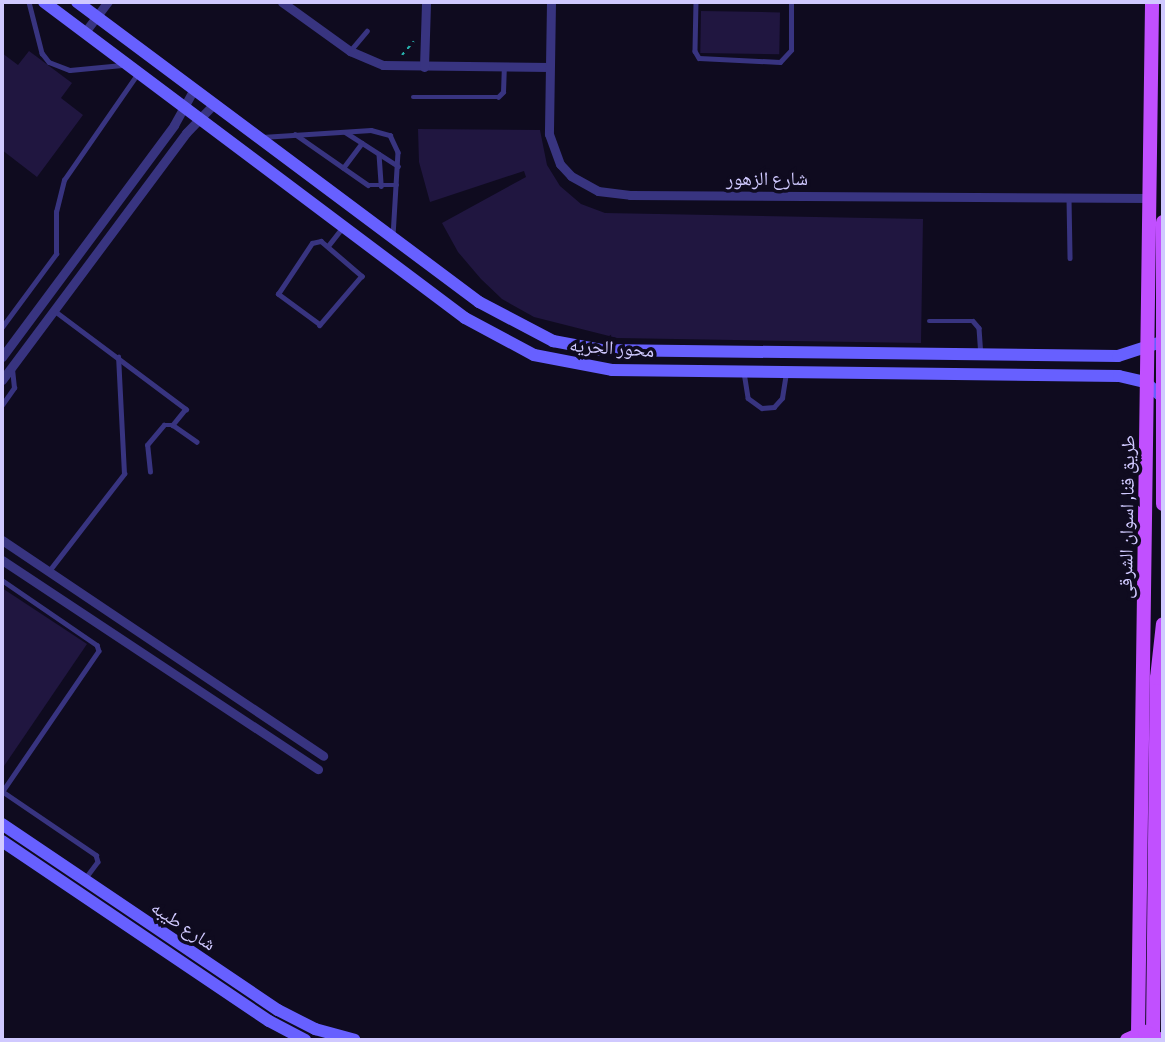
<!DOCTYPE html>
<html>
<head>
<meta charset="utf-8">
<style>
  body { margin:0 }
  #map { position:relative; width:1165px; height:1042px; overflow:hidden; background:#0f0b1f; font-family:Commissioner,"Noto Naskh Arabic",sans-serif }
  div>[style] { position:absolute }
  .green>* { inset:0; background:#0e2928 }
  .building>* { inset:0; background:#201640; transform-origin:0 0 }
  .path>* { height:2px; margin-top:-1px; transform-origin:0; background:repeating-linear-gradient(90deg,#27b4af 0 3.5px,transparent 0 8.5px) }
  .lane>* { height:4.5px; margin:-2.25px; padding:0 2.25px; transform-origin:2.25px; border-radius:2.25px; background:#383480 }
  .street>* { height:9px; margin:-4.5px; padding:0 4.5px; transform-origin:4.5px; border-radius:4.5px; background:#383480 }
  .secondary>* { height:12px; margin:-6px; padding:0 6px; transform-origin:6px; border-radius:6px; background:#6760ff }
  .primary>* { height:14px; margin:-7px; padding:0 7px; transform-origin:7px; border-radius:7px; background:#c150ff }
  span { translate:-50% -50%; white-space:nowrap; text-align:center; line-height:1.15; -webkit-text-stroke:7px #0f0b1f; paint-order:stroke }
  .street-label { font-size:19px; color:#d0c9ff }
  .frame { position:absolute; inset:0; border:4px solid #d0c9ff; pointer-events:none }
</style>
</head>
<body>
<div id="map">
  <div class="green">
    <i style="clip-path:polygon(1163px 844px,1163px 1031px,1158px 847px)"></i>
  </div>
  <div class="building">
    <i style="left:701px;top:11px;width:79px;height:42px;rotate:1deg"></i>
    <i style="clip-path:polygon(29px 51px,72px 83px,61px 98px,83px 115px,37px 177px,2px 150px,2px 53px,18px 65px)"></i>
    <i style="clip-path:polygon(418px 129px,540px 130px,547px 165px,560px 186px,581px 204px,605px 213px,923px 219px,921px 343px,617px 338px,534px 317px,502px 299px,481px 279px,458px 252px,442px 223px,526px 177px,524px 171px,430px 202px,419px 162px)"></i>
    <i style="clip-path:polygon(2px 588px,87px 644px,2px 769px)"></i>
  </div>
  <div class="path">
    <i style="left:402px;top:55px;width:18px;rotate:-49deg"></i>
  </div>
  <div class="lane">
    <i style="left:29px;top:2px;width:53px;rotate:75.7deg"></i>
    <i style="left:42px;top:53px;width:11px;rotate:52deg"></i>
    <i style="left:49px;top:62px;width:22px;rotate:21deg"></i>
    <i style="left:70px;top:70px;width:52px;rotate:-5.5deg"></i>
    <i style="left:696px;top:2px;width:49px;rotate:91.2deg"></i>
    <i style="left:695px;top:51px;width:8px;rotate:60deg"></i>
    <i style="left:699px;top:58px;width:81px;rotate:2.8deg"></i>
    <i style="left:780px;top:62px;width:16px;rotate:-47deg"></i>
    <i style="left:791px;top:50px;width:48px;rotate:-90deg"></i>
    <i style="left:350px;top:51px;width:26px;rotate:-50deg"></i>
    <i style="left:413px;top:97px;width:85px"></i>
    <i style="left:498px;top:97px;width:7px;rotate:-45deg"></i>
    <i style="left:503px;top:92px;width:25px;rotate:-88deg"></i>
    <i style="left:345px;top:132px;width:63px;rotate:32.7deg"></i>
    <i style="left:295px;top:134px;width:89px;rotate:34.9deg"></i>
    <i style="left:368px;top:185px;width:29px"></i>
    <i style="left:262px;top:137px;width:109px;rotate:-3.7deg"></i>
    <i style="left:371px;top:130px;width:20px;rotate:15deg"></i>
    <i style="left:390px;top:135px;width:19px;rotate:65deg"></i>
    <i style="left:398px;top:152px;width:84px;rotate:93.4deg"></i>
    <i style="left:379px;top:154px;width:32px;rotate:86deg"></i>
    <i style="left:343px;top:168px;width:31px;rotate:-53deg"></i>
    <i style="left:1069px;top:198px;width:60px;rotate:89deg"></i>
    <i style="left:321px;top:241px;width:54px;rotate:40.5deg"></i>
    <i style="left:362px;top:276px;width:65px;rotate:130.6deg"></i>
    <i style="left:320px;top:325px;width:52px;rotate:-143.6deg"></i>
    <i style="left:278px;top:294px;width:61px;rotate:-56.3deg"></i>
    <i style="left:312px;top:243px;width:9px;rotate:-13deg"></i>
    <i style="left:328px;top:246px;width:24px;rotate:-52deg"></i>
    <i style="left:55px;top:311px;width:164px;rotate:36.8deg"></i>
    <i style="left:186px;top:409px;width:21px;rotate:129deg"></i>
    <i style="left:929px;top:321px;width:44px"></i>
    <i style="left:973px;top:321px;width:9px;rotate:49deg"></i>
    <i style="left:979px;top:328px;width:26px;rotate:86deg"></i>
    <i style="left:2px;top:327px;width:91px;rotate:-53.5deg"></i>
    <i style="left:56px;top:254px;width:42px;rotate:-90deg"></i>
    <i style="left:56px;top:212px;width:33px;rotate:-76deg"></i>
    <i style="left:64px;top:180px;width:130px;rotate:-55.3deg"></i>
    <i style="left:744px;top:372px;width:26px;rotate:81deg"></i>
    <i style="left:748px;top:398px;width:17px;rotate:36deg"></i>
    <i style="left:762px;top:408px;width:12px;rotate:-5deg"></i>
    <i style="left:774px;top:407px;width:12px;rotate:-48deg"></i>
    <i style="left:782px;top:398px;width:24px;rotate:-81deg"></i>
    <i style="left:2px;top:405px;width:21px;rotate:-55deg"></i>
    <i style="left:14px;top:388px;width:20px;rotate:-96deg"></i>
    <i style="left:150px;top:472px;width:27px;rotate:-96deg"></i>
    <i style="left:147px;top:445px;width:26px;rotate:-50deg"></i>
    <i style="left:164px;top:425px;width:9px"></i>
    <i style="left:173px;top:425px;width:29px;rotate:35deg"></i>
    <i style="left:49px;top:571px;width:123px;rotate:-52.3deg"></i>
    <i style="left:124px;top:474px;width:117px;rotate:-92.9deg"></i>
    <i style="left:2px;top:580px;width:115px;rotate:34.4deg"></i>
    <i style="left:97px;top:645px;width:6px;rotate:72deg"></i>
    <i style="left:99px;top:651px;width:170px;rotate:124.4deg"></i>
    <i style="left:2px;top:791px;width:114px;rotate:34.2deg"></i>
    <i style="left:96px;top:855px;width:7px;rotate:74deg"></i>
    <i style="left:98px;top:862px;width:20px;rotate:127deg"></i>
  </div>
  <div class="street">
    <i style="left:282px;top:2px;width:84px;rotate:35.8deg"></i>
    <i style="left:350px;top:51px;width:36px;rotate:23deg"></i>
    <i style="left:383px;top:65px;width:166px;rotate:0.7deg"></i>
    <i style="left:551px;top:2px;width:132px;rotate:90.9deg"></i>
    <i style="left:549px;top:134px;width:32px;rotate:70deg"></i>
    <i style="left:560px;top:164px;width:16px;rotate:47deg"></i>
    <i style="left:571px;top:176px;width:31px;rotate:29deg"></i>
    <i style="left:598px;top:191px;width:32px;rotate:7deg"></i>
    <i style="left:630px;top:195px;width:518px;rotate:0.33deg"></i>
    <i style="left:85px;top:32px;width:38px;rotate:-53deg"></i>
    <i style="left:424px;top:67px;width:65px;rotate:-88.2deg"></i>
    <i style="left:2px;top:357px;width:289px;rotate:-53.4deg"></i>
    <i style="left:174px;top:125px;width:41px;rotate:-60.9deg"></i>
    <i style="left:2px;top:380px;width:308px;rotate:-53.3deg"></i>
    <i style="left:186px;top:133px;width:40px;rotate:-46deg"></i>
    <i style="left:2px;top:540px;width:387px;rotate:33.9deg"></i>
    <i style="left:2px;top:560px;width:379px;rotate:33.5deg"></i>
  </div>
  <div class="secondary">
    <i style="left:44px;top:2px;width:526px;rotate:36.89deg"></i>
    <i style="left:465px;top:318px;width:78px;rotate:28.2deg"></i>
    <i style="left:534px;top:355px;width:79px;rotate:10.9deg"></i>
    <i style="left:612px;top:370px;width:507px;rotate:0.68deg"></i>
    <i style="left:1119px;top:376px;width:27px;rotate:13deg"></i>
    <i style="left:1145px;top:382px;width:21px;rotate:41deg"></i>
    <i style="left:77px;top:2px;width:502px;rotate:36.73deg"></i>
    <i style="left:479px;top:302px;width:84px;rotate:27.8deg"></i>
    <i style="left:553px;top:341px;width:49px;rotate:10.6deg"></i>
    <i style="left:601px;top:350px;width:517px;rotate:0.66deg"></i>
    <i style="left:1118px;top:356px;width:45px;rotate:-18deg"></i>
    <i style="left:2px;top:824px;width:333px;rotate:34deg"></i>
    <i style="left:278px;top:1010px;width:42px;rotate:27.2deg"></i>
    <i style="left:315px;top:1029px;width:41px;rotate:15.4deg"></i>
    <i style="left:2px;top:841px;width:322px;rotate:34deg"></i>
    <i style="left:269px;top:1021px;width:41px;rotate:27.8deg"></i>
  </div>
  <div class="primary">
    <i style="left:1163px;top:222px;width:282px;rotate:90deg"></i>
    <i style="left:1138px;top:1033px;width:1031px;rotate:-89.22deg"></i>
    <i style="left:1153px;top:1034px;width:356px;rotate:-89.4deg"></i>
    <i style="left:1157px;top:678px;width:54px;rotate:-83.7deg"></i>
    <i style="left:1127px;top:1040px;width:20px;rotate:-24deg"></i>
    <i style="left:1145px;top:1032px;width:18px;rotate:27deg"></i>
  </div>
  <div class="street-label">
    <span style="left:767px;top:178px">شارع الزهور</span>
    <span style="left:612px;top:347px;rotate:4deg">محور الحريه</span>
    <span style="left:1126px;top:517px;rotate:-89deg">طريق قنا, اسوان الشرقى</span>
    <span style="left:184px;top:925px;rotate:34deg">شارع طيبه</span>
  </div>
  <div class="frame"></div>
</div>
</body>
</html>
